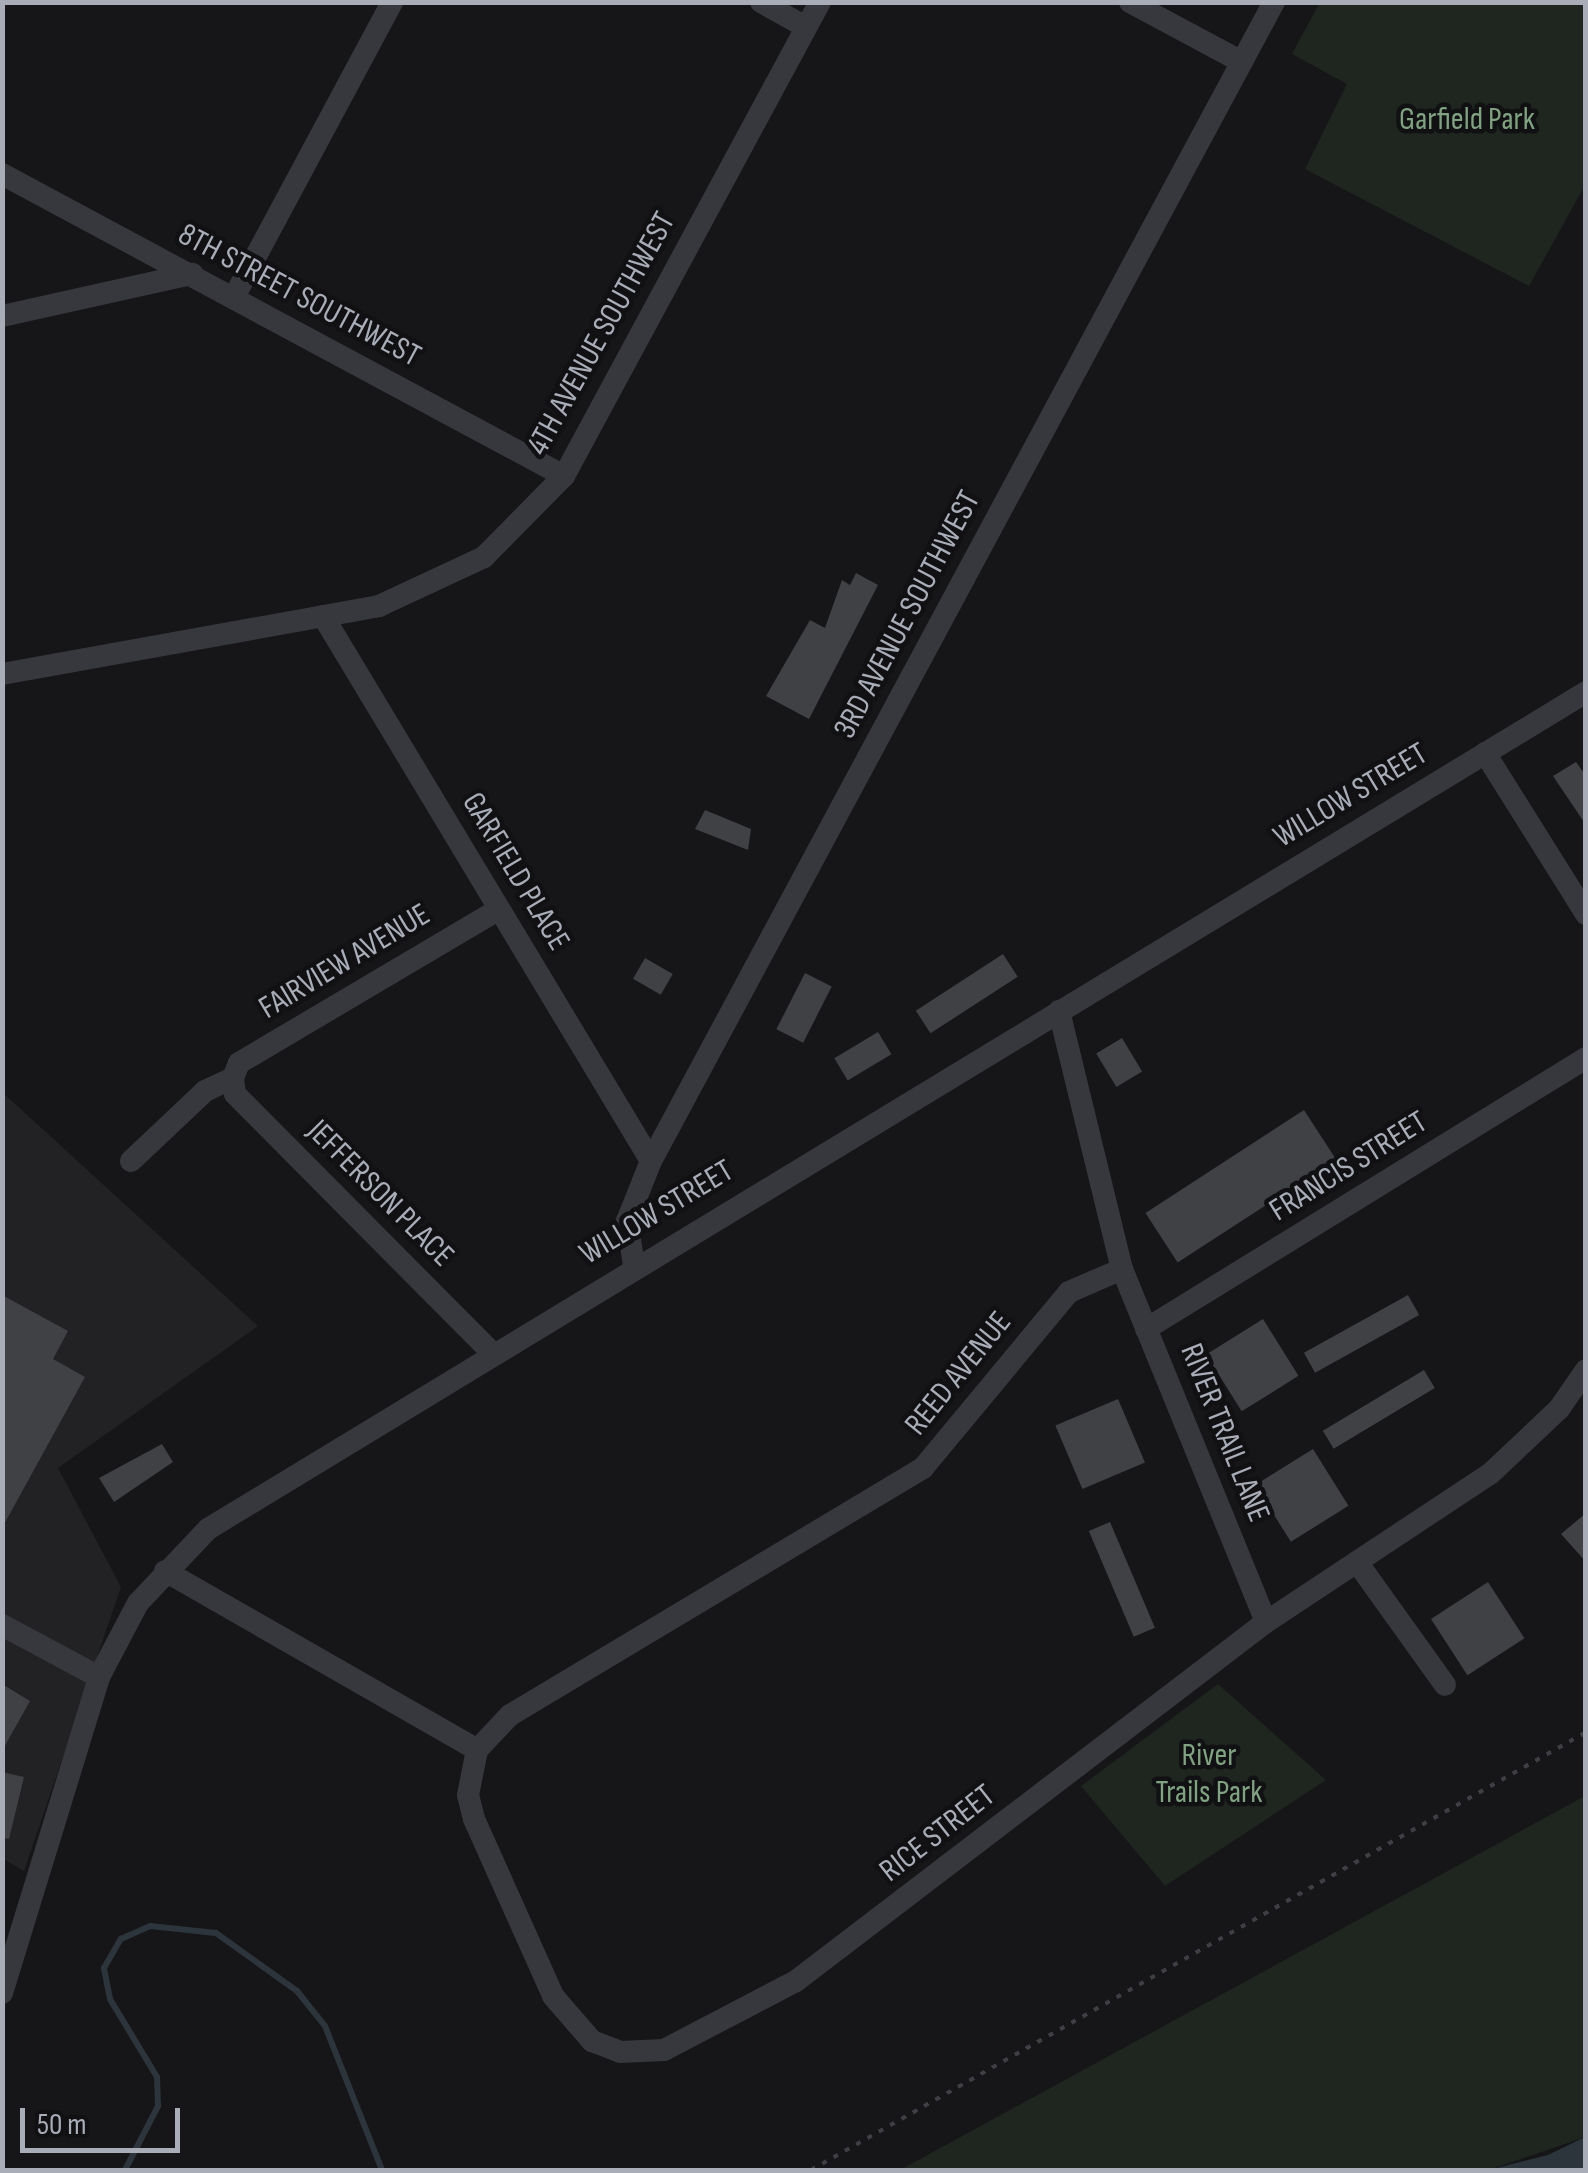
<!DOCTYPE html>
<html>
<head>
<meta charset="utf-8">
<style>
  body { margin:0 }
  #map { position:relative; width:1588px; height:2173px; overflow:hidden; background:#161618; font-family:"Sofia Sans Condensed",sans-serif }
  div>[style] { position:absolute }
  .built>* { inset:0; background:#222225 }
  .green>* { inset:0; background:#1e261f }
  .water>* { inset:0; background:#2c353c }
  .stream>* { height:6px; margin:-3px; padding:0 3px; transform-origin:3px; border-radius:3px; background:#2c353c }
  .building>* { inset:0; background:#404145; transform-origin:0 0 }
  .path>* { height:4px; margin-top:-2px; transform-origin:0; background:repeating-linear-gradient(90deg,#3d3f44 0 5px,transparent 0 13px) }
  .minor>* { height:22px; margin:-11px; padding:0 11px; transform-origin:11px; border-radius:11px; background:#37383d }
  span { translate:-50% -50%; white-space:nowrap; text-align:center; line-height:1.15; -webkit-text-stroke:9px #111113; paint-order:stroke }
  .park-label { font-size:32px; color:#7fa381 }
  .street-label { font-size:32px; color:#a8adb8 }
  .frame { position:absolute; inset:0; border:5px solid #a8adb8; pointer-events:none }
  .scale { position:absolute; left:20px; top:2108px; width:160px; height:45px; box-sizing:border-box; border:5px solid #a8adb8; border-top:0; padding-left:12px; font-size:30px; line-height:35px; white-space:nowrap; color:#a8adb8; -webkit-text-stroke:8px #111113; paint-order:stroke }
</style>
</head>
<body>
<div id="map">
  <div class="built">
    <i style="clip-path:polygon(2px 1092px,258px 1326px,58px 1468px,121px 1587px,24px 1871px,2px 1858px)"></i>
  </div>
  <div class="green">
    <i style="clip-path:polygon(1320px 2px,1585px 3px,1585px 185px,1529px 286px,1305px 169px,1347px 84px,1292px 54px)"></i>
    <i style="clip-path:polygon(1218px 1684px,1326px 1780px,1165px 1886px,1081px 1786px)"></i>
    <i style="clip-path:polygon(1585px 1796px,1585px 2137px,1489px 2170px,900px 2170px)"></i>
  </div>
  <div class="water">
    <i style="clip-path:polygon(1585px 2137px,1585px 2170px,1489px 2170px,1548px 2155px)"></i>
  </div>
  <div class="stream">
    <i style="left:125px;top:2170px;width:72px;rotate:-62.7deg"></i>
    <i style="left:158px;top:2106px;width:29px;rotate:-92deg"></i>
    <i style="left:157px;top:2077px;width:91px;rotate:-121.1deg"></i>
    <i style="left:110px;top:1999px;width:32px;rotate:-101deg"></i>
    <i style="left:104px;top:1968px;width:34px;rotate:-60deg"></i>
    <i style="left:121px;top:1939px;width:32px;rotate:-24deg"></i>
    <i style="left:150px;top:1926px;width:66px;rotate:6.1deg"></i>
    <i style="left:216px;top:1933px;width:100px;rotate:35.6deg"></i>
    <i style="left:297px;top:1991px;width:45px;rotate:51.3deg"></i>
    <i style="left:325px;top:2026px;width:155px;rotate:68.4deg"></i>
  </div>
  <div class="building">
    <i style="clip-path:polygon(856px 573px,878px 585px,809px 719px,766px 696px,810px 620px,825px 628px,842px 580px,850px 585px)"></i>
    <i style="clip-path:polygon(1576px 762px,1586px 776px,1586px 825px,1553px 776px)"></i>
    <i style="clip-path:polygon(705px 810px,751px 829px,748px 850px,695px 829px)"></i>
    <i style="left:1003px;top:954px;width:27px;height:104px;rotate:57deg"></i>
    <i style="left:645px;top:958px;width:32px;height:24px;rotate:30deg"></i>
    <i style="left:805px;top:973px;width:30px;height:63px;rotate:27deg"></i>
    <i style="left:878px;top:1032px;width:26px;height:51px;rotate:59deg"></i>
    <i style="left:1122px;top:1038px;width:39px;height:30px;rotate:59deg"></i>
    <i style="left:1304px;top:1110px;width:59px;height:189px;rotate:57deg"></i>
    <i style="clip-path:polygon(2px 1295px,68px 1331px,53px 1359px,85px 1377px,2px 1528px)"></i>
    <i style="left:1408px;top:1295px;width:23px;height:119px;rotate:61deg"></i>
    <i style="left:1263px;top:1319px;width:67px;height:67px;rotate:58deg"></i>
    <i style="left:1424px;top:1370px;width:21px;height:118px;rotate:59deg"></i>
    <i style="left:1118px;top:1399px;width:69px;height:68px;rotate:67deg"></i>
    <i style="clip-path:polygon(162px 1444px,173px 1462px,114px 1502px,99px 1478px)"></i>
    <i style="left:1313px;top:1449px;width:67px;height:68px;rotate:58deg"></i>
    <i style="clip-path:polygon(1586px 1513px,1586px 1562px,1561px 1534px)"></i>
    <i style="left:1110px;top:1522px;width:115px;height:23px;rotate:67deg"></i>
    <i style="left:1488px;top:1582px;width:67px;height:68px;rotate:57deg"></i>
    <i style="clip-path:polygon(2px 1684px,30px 1701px,2px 1751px)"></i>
    <i style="clip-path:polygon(2px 1772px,24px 1777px,9px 1839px,2px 1838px)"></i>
  </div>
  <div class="path">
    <i style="left:811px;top:2170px;width:890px;rotate:-29.47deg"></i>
  </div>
  <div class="minor">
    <i style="left:761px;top:2px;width:51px;rotate:29.1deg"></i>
    <i style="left:1130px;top:2px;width:127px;rotate:28.2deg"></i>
    <i style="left:2px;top:174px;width:638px;rotate:28.25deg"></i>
    <i style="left:234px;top:297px;width:335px;rotate:-61.8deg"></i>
    <i style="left:2px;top:316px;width:195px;rotate:-12.5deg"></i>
    <i style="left:323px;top:616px;width:636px;rotate:58.96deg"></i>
    <i style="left:2px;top:674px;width:383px;rotate:-10.2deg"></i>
    <i style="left:379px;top:606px;width:116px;rotate:-25deg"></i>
    <i style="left:484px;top:557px;width:114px;rotate:-45.4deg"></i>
    <i style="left:564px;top:476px;width:539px;rotate:-61.63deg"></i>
    <i style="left:1485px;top:753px;width:190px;rotate:57.9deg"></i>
    <i style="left:1059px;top:1011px;width:266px;rotate:76.3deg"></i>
    <i style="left:1122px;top:1269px;width:58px;rotate:156.5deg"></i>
    <i style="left:1069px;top:1292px;width:229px;rotate:129.7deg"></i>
    <i style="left:923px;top:1468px;width:481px;rotate:149.1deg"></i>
    <i style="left:510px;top:1715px;width:48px;rotate:133.3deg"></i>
    <i style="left:477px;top:1750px;width:46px;rotate:101.3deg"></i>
    <i style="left:468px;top:1795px;width:25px;rotate:76deg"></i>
    <i style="left:474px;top:1819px;width:194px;rotate:65.9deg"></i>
    <i style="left:553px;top:1996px;width:60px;rotate:49.1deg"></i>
    <i style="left:592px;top:2041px;width:30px;rotate:21deg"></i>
    <i style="left:620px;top:2052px;width:44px;rotate:-2.6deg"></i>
    <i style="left:664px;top:2050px;width:149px;rotate:-27.6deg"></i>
    <i style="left:796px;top:1981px;width:591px;rotate:-37.37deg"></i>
    <i style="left:1266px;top:1622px;width:268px;rotate:-33.5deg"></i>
    <i style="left:1490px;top:1474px;width:95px;rotate:-43.3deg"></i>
    <i style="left:1559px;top:1409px;width:47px;rotate:-55.3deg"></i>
    <i style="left:233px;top:1078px;width:16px;rotate:83deg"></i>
    <i style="left:235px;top:1094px;width:362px;rotate:45.2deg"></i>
    <i style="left:233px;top:1078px;width:16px;rotate:-68deg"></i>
    <i style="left:239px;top:1063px;width:302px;rotate:-30.6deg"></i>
    <i style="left:131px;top:1161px;width:102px;rotate:-43.4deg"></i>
    <i style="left:205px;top:1091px;width:31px;rotate:-25deg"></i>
    <i style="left:634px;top:1265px;width:45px;rotate:-99deg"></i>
    <i style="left:627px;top:1221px;width:65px;rotate:-68.2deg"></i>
    <i style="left:651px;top:1161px;width:1316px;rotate:-61.74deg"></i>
    <i style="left:1122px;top:1269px;width:381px;rotate:67.8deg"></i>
    <i style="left:1146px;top:1329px;width:517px;rotate:-31.63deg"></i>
    <i style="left:1357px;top:1562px;width:151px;rotate:54.4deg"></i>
    <i style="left:165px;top:1571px;width:360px;rotate:29.8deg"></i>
    <i style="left:2px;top:1625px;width:110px;rotate:28.2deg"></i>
    <i style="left:2px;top:1993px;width:331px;rotate:-72.9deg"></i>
    <i style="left:99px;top:1677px;width:84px;rotate:-62.2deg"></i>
    <i style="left:138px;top:1603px;width:102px;rotate:-46.6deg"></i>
    <i style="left:208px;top:1529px;width:1612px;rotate:-31.27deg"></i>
  </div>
  <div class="park-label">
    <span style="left:1467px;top:120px">Garfield Park</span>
    <span style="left:1209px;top:1775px">River<br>Trails Park</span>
  </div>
  <div class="street-label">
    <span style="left:299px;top:296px;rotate:28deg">8TH STREET SOUTHWEST</span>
    <span style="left:602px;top:334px;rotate:-61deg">4TH AVENUE SOUTHWEST</span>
    <span style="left:908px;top:615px;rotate:-62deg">3RD AVENUE SOUTHWEST</span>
    <span style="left:1351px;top:796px;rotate:-31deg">WILLOW STREET</span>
    <span style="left:515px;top:872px;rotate:59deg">GARFIELD PLACE</span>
    <span style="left:345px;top:962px;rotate:-31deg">FAIRVIEW AVENUE</span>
    <span style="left:1349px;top:1167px;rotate:-32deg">FRANCIS STREET</span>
    <span style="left:380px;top:1194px;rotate:45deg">JEFFERSON PLACE</span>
    <span style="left:657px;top:1213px;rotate:-31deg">WILLOW STREET</span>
    <span style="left:959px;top:1374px;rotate:-51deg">REED AVENUE</span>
    <span style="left:1224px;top:1433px;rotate:68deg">RIVER TRAIL LANE</span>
    <span style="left:938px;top:1834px;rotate:-38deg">RICE STREET</span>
  </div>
  <div class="frame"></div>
  <div class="scale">50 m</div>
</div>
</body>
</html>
